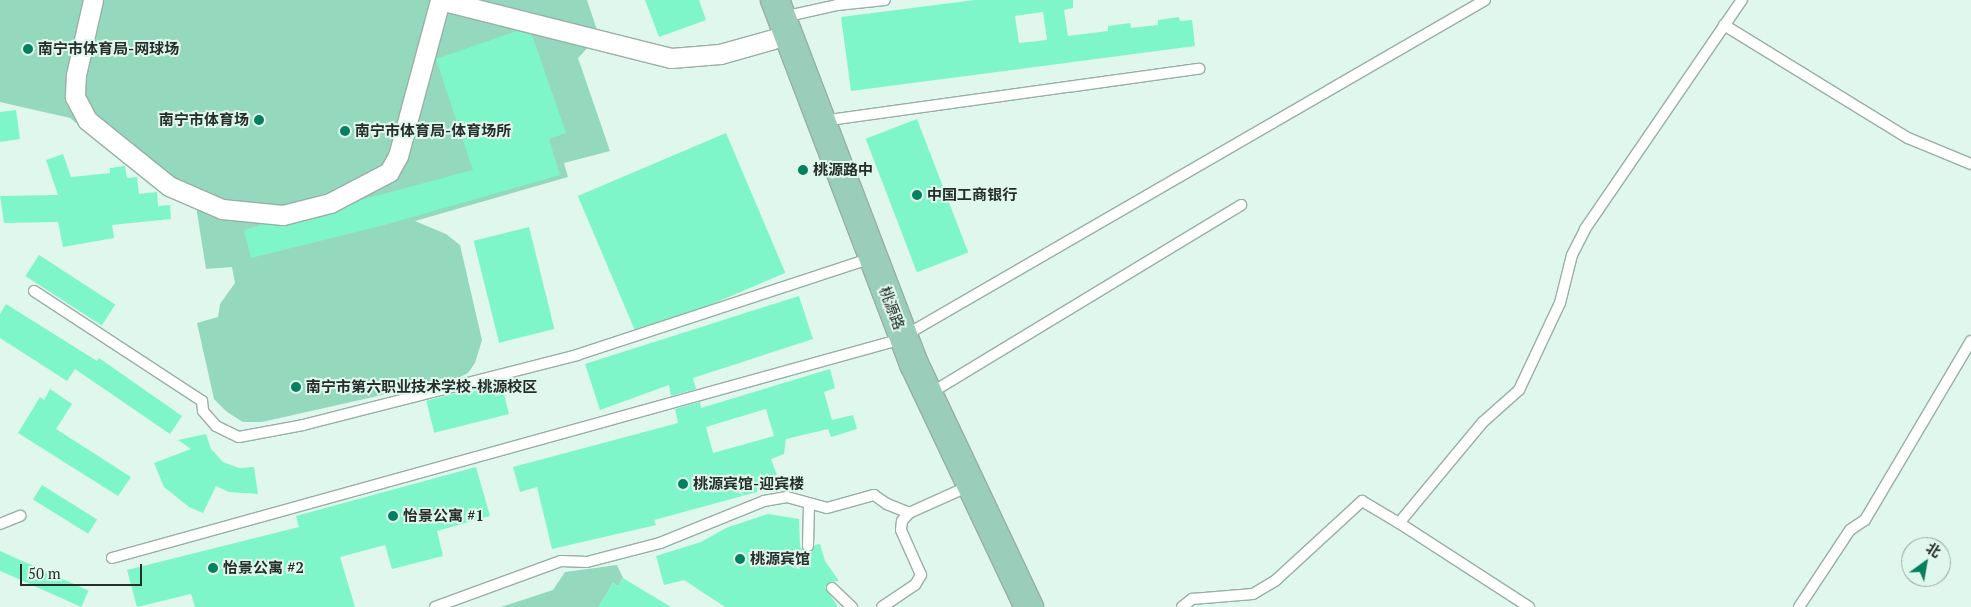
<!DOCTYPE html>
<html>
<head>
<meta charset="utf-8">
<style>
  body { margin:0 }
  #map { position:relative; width:1971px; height:607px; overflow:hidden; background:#e0f7ed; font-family:"PT Serif","Noto Sans SC",serif }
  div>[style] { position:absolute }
  .green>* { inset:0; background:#94d9bd }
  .building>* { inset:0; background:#7ff6ca; transform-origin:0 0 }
  .roads { filter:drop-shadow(1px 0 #99afa5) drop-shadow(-1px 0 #99afa5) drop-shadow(0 1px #99afa5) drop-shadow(0 -1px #99afa5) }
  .lane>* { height:10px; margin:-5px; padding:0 5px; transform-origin:5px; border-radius:5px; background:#fff }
  .street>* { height:19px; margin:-9.5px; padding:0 9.5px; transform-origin:9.5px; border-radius:9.5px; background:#fff }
  .primary>* { height:28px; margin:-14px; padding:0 14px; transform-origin:14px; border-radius:14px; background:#9bcdbb }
  .dots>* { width:14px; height:14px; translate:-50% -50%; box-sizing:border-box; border:2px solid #e0f7ed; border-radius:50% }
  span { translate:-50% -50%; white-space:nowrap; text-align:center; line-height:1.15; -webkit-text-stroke:4px #e0f7ed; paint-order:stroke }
  .poi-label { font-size:15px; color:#252e2a; font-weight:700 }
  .left { translate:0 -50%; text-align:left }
  .right { translate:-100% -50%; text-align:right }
  .street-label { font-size:15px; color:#252e2a }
  .north { position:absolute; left:1901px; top:537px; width:50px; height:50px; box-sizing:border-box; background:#e0f7ed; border:1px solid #95a79f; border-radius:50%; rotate:32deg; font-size:14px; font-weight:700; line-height:20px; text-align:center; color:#252e2a }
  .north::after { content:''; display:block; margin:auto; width:18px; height:22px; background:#04805f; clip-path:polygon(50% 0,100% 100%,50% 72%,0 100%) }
  .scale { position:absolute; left:20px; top:564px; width:122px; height:22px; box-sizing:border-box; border:2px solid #252e2a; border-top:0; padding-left:6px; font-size:15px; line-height:18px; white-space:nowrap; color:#252e2a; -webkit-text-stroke:4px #e0f7ed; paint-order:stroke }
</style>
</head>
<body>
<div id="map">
  <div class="green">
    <i style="clip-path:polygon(0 0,587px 0,599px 36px,578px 58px,610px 151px,564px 163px,568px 177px,415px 221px,446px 234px,460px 245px,482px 340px,475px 363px,468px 373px,458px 378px,262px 422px,243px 422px,227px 412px,214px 399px,197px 323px,218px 317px,220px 304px,235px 283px,232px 267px,206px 269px,196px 206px,148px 181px,70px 118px,0 102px)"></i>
    <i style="clip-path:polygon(617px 565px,623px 578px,618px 586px,613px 583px,601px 603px,607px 607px,501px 607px,553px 590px,565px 572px)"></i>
  </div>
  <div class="building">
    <i style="clip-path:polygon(645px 0,699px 0,706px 20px,659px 37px)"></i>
    <i style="clip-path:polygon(evenodd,975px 0,1073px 0,1073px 8px,1064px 10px,1068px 36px,1108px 31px,1108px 26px,1130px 23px,1131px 28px,1158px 25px,1158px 20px,1179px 17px,1180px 21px,1192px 20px,1195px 46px,851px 91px,841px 17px,975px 0,1043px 12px,1047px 40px,1019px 43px,1015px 16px,1043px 12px)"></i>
    <i style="clip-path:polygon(517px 31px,532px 35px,566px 133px,549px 139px,560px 175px,384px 225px,251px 258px,244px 230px,264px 224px,286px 226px,333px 214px,357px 201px,473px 170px,436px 59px)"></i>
    <i style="clip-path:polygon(16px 110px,20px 139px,0 142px,0 112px)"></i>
    <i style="left:917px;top:119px;width:143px;height:55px;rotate:69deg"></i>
    <i style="left:726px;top:133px;width:152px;height:161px;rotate:67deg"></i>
    <i style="clip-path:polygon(63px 154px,71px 177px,110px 173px,110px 168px,125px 166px,127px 178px,137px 177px,139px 194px,157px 192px,158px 206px,170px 205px,171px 219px,112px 225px,114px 238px,63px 247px,58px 222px,4px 223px,0 196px,58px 195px,46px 160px)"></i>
    <i style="left:529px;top:227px;width:105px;height:57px;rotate:76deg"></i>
    <i style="left:39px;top:255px;width:91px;height:25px;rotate:33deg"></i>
    <i style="clip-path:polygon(799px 296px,813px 339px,693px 378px,696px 389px,671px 396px,669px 385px,600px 410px,585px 364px)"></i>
    <i style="clip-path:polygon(6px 304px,97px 361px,99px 358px,182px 416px,170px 434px,75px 369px,67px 381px,0 338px,0 314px)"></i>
    <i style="clip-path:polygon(evenodd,830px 369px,835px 388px,824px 392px,832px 420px,853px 415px,857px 429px,831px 437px,828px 429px,786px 439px,784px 454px,771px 459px,777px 475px,757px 485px,757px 492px,654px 520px,656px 525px,552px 549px,537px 487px,520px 492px,513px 467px,678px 423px,675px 409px,700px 402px,701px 408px,830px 369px,766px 409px,774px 436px,713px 453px,706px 427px,766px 409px)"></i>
    <i style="left:501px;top:382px;width:33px;height:77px;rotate:76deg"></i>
    <i style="clip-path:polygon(50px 389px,72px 404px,56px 429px,131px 477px,118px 496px,18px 433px,40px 397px,44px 400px)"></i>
    <i style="clip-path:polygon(206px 434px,211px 449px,223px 462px,239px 468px,254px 467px,258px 494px,229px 492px,216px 486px,203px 513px,189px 507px,164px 487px,154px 463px,191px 449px,178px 440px)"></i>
    <i style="clip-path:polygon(476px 467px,490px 516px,437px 531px,443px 556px,392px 569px,385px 545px,340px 557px,355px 607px,195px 607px,191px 594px,137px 607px,127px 570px,299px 527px,296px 516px)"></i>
    <i style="left:42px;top:485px;width:65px;height:17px;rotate:32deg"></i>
    <i style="clip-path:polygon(768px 514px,799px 519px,800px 547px,805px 552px,811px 552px,815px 545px,820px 544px,825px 561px,839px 581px,830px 582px,825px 587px,838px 607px,725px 607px,684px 580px,664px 585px,656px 556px,701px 542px,726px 528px)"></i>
    <i style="left:0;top:551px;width:97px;height:18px;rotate:24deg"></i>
    <i style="clip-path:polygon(623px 578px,631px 583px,671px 607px,598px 607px,613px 583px,618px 586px)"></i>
  </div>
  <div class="roads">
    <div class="lane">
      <i style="left:783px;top:17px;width:55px;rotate:-12.5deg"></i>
      <i style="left:837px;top:5px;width:48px;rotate:-5.9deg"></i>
      <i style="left:1724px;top:25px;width:216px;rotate:31.6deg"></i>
      <i style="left:1908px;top:138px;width:68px;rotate:22.4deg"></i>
      <i style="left:822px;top:121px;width:381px;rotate:-7.9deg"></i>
      <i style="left:34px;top:291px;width:201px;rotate:33.2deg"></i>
      <i style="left:202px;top:401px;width:10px;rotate:84deg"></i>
      <i style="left:203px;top:411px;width:20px;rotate:49deg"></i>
      <i style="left:216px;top:426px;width:25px;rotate:26deg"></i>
      <i style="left:239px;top:437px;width:65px;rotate:-10.6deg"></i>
      <i style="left:303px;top:425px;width:283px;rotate:-14.3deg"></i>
      <i style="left:577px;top:355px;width:298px;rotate:-18.2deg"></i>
      <i style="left:904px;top:336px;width:671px;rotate:-30.04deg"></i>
      <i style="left:929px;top:394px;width:365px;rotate:-31.2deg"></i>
      <i style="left:0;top:524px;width:22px;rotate:-22deg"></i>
      <i style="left:808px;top:546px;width:41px;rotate:-88.6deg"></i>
      <i style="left:112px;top:558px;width:808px;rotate:-15.5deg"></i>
      <i style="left:832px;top:588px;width:28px;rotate:44deg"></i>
      <i style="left:435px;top:607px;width:134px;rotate:-20.1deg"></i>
      <i style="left:561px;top:561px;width:26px;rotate:2deg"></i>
      <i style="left:587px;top:562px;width:75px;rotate:-14.6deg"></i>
      <i style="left:660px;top:543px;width:112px;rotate:-22deg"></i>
      <i style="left:764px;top:501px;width:23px;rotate:-10deg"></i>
      <i style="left:787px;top:497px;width:41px;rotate:15.4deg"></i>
      <i style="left:827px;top:508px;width:49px;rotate:-15.5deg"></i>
      <i style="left:874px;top:495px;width:16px;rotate:35deg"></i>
      <i style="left:887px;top:504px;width:24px;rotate:22deg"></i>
      <i style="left:882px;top:607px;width:40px;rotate:-34deg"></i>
      <i style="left:915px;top:585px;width:12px;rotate:-59deg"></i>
      <i style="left:921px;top:575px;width:49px;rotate:-114deg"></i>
      <i style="left:901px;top:530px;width:9px;rotate:-84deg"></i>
      <i style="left:902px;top:521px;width:11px;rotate:-49deg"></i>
      <i style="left:909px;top:513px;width:54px;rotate:-24.2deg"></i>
      <i style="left:1182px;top:607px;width:13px;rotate:-39deg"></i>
      <i style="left:1192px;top:599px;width:61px;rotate:-4.7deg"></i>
      <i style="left:1253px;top:594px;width:27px;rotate:-31deg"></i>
      <i style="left:1276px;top:580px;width:117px;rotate:-42.6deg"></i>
      <i style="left:1362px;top:501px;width:43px;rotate:30.7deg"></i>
      <i style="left:1529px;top:607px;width:155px;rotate:-147.1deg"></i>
      <i style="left:1399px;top:523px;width:131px;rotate:-50.3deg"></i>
      <i style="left:1483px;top:422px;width:48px;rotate:-41.6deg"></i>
      <i style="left:1519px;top:390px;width:96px;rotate:-64.8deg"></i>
      <i style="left:1560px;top:303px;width:49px;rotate:-76deg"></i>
      <i style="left:1572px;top:255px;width:29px;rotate:-63deg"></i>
      <i style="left:1585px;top:229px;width:278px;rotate:-55.6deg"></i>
      <i style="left:1799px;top:607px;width:92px;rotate:-56.5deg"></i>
      <i style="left:1850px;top:530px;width:18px;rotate:-34deg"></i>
      <i style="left:1865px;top:520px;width:208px;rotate:-59.4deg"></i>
    </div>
    <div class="street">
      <i style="left:93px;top:0;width:77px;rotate:102.8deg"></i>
      <i style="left:76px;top:75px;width:22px;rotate:93deg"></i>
      <i style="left:75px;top:97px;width:26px;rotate:62deg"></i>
      <i style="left:87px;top:120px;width:105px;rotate:38.8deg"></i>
      <i style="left:169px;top:186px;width:58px;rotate:23.5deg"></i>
      <i style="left:222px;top:209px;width:61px;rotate:5.6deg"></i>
      <i style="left:283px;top:215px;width:49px;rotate:-14.3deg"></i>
      <i style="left:330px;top:203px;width:67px;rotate:-27.7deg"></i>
      <i style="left:389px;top:172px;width:18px;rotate:-61deg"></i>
      <i style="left:398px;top:156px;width:162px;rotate:-74.9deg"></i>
      <i style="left:440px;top:0;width:238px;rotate:14.1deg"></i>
      <i style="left:671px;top:58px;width:49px;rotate:-4.7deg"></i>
      <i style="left:720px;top:54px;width:55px;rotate:-15.8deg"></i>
    </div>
    <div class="primary">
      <i style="left:775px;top:0;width:390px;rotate:69.1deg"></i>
      <i style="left:914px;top:364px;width:269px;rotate:64.7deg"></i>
    </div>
  </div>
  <div class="dots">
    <i style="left:28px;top:49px;background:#04805f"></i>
    <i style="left:259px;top:120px;background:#04805f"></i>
    <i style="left:345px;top:131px;background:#04805f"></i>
    <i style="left:803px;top:170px;background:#04805f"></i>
    <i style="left:917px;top:195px;background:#04805f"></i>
    <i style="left:296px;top:387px;background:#04805f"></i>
    <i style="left:683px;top:484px;background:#04805f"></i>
    <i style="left:393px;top:516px;background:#04805f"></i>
    <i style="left:740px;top:559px;background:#04805f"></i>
    <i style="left:213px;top:568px;background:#04805f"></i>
  </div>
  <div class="poi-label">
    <span class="left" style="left:38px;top:49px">南宁市体育局-网球场</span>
    <span class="right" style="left:249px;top:120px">南宁市体育场</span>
    <span class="left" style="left:355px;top:131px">南宁市体育局-体育场所</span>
    <span class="left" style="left:813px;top:170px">桃源路中</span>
    <span class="left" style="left:927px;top:195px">中国工商银行</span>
    <span class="left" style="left:306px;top:387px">南宁市第六职业技术学校-桃源校区</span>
    <span class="left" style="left:693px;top:484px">桃源宾馆-迎宾楼</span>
    <span class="left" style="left:403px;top:516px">怡景公寓 #1</span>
    <span class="left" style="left:750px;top:559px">桃源宾馆</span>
    <span class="left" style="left:223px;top:568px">怡景公寓 #2</span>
  </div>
  <div class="street-label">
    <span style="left:892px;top:308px;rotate:69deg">桃源路</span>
  </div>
  <div class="north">北</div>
  <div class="scale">50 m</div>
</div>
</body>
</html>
